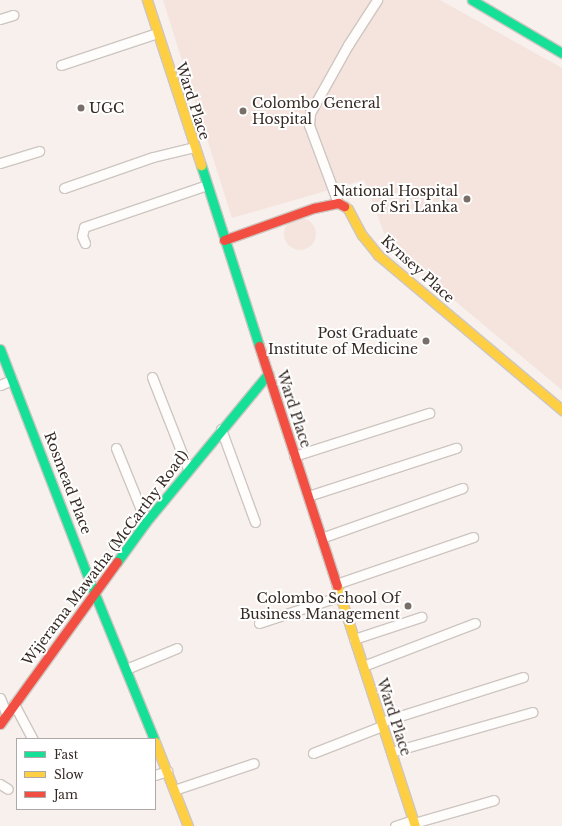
<!DOCTYPE html>
<html>
<head>
<meta charset="utf-8">
<style>
  body { margin:0 }
  #map { position:relative; width:562px; height:826px; overflow:hidden; background:#f7f0ec; font-family:"Libre Baskerville",serif }
  div>[style] { position:absolute }
  .medical>* { inset:0; background:#f5e4dd }
  .round { border-radius:50% }
  .roads { filter:drop-shadow(1px 0 #cec6c1) drop-shadow(-1px 0 #cec6c1) drop-shadow(0 1px #cec6c1) drop-shadow(0 -1px #cec6c1) }
  .street>* { height:9px; margin:-4.5px; padding:0 4.5px; transform-origin:4.5px; border-radius:4.5px; background:#fefdfc }
  .fast>* { height:9px; margin:-4.5px; padding:0 4.5px; transform-origin:4.5px; border-radius:4.5px; background:#16e098 }
  .slow>* { height:9px; margin:-4.5px; padding:0 4.5px; transform-origin:4.5px; border-radius:4.5px; background:#ffcf43 }
  .jam>* { height:9px; margin:-4.5px; padding:0 4.5px; transform-origin:4.5px; border-radius:4.5px; background:#f24e42 }
  .dots>* { width:11px; height:11px; translate:-50% -50%; box-sizing:border-box; border:2px solid #fff; border-radius:50% }
  span { translate:-50% -50%; white-space:nowrap; text-align:center; line-height:1.15; -webkit-text-stroke:4px #fff; paint-order:stroke }
  .street-label { font-size:14px; color:#352923 }
  .poi-label { font-size:14px; color:#352923 }
  .left { translate:0 -50%; text-align:left }
  .right { translate:-100% -50%; text-align:right }
  .legend { position:absolute; left:16px; top:738px; width:140px; height:72px; box-sizing:border-box; background:#fff; border:1px solid #aea9a7; margin:0; padding:5px 7px; list-style:none; font-size:12px; color:#352923 }
  .legend li { display:flex; align-items:center; gap:8px; height:20px }
  .legend b { width:20px; border:1px solid #aea9a7 }
</style>
</head>
<body>
<div id="map">
  <div class="medical">
    <i style="clip-path:polygon(163px 0,440px 0,562px 68px,562px 390px,389px 246px,364px 180px,232px 218px)"></i>
    <i class="round" style="left:284px;top:218px;width:32px;height:32px"></i>
  </div>
  <div class="roads">
    <div class="street">
      <i style="left:0;top:19px;width:14px;rotate:-17deg"></i>
      <i style="left:61px;top:65px;width:101px;rotate:-18.4deg"></i>
      <i style="left:0;top:163px;width:41px;rotate:-17.1deg"></i>
      <i style="left:64px;top:188px;width:94px;rotate:-19.2deg"></i>
      <i style="left:153px;top:157px;width:42px;rotate:-13.7deg"></i>
      <i style="left:338px;top:203px;width:83px;rotate:-110.4deg"></i>
      <i style="left:309px;top:125px;width:12px;rotate:-85deg"></i>
      <i style="left:310px;top:113px;width:78px;rotate:-60.8deg"></i>
      <i style="left:348px;top:45px;width:54px;rotate:-57.2deg"></i>
      <i style="left:85px;top:243px;width:8px;rotate:-113deg"></i>
      <i style="left:82px;top:236px;width:9px;rotate:-77deg"></i>
      <i style="left:84px;top:227px;width:130px;rotate:-18.9deg"></i>
      <i style="left:152px;top:377px;width:99px;rotate:68.6deg"></i>
      <i style="left:0;top:385px;width:13px;rotate:-23deg"></i>
      <i style="left:221px;top:429px;width:99px;rotate:69.9deg"></i>
      <i style="left:116px;top:448px;width:80px;rotate:67.9deg"></i>
      <i style="left:294px;top:456px;width:142px;rotate:-17.7deg"></i>
      <i style="left:308px;top:496px;width:156px;rotate:-18deg"></i>
      <i style="left:321px;top:538px;width:150px;rotate:-19.5deg"></i>
      <i style="left:336px;top:584px;width:145px;rotate:-18.9deg"></i>
      <i style="left:259px;top:623px;width:85px;rotate:-18.4deg"></i>
      <i style="left:354px;top:639px;width:71px;rotate:-18.2deg"></i>
      <i style="left:363px;top:666px;width:120px;rotate:-21deg"></i>
      <i style="left:126px;top:669px;width:55px;rotate:-22.4deg"></i>
      <i style="left:0;top:698px;width:18px;rotate:68deg"></i>
      <i style="left:14px;top:704px;width:40px;rotate:62deg"></i>
      <i style="left:381px;top:722px;width:149px;rotate:-17.6deg"></i>
      <i style="left:391px;top:752px;width:147px;rotate:-15.8deg"></i>
      <i style="left:313px;top:753px;width:74px;rotate:-21.4deg"></i>
      <i style="left:155px;top:775px;width:13px;rotate:-18deg"></i>
      <i style="left:0;top:784px;width:9px;rotate:32deg"></i>
      <i style="left:174px;top:790px;width:84px;rotate:-18.6deg"></i>
      <i style="left:414px;top:823px;width:83px;rotate:-16deg"></i>
      <i style="left:395px;top:826px;width:19px;rotate:-18deg"></i>
    </div>
    <div class="fast">
      <i style="left:472px;top:0;width:104px;rotate:30.5deg"></i>
      <i style="left:201px;top:165px;width:190px;rotate:72.2deg"></i>
      <i style="left:0;top:349px;width:261px;rotate:68.9deg"></i>
      <i style="left:94px;top:592px;width:159px;rotate:67.8deg"></i>
      <i style="left:117px;top:562px;width:49px;rotate:-54.1deg"></i>
      <i style="left:146px;top:522px;width:192px;rotate:-50.5deg"></i>
    </div>
    <div class="slow">
      <i style="left:147px;top:0;width:174px;rotate:71.9deg"></i>
      <i style="left:344px;top:206px;width:5px;rotate:37deg"></i>
      <i style="left:348px;top:209px;width:30px;rotate:62deg"></i>
      <i style="left:362px;top:235px;width:26px;rotate:51deg"></i>
      <i style="left:378px;top:255px;width:241px;rotate:40.1deg"></i>
      <i style="left:337px;top:586px;width:252px;rotate:72deg"></i>
      <i style="left:155px;top:742px;width:90px;rotate:68.6deg"></i>
    </div>
    <div class="jam">
      <i style="left:224px;top:240px;width:96px;rotate:-19.6deg"></i>
      <i style="left:314px;top:208px;width:25px;rotate:-12deg"></i>
      <i style="left:338px;top:203px;width:7px;rotate:27deg"></i>
      <i style="left:259px;top:346px;width:252px;rotate:72deg"></i>
      <i style="left:0;top:724px;width:200px;rotate:-54.2deg"></i>
    </div>
  </div>
  <div class="dots">
    <i style="left:81px;top:108px;background:#796f69"></i>
    <i style="left:243px;top:111px;background:#796f69"></i>
    <i style="left:467px;top:199px;background:#796f69"></i>
    <i style="left:426px;top:341px;background:#796f69"></i>
    <i style="left:408px;top:606px;background:#796f69"></i>
  </div>
  <div class="street-label">
    <span style="left:193px;top:101px;rotate:72deg">Ward Place</span>
    <span style="left:418px;top:269px;rotate:42deg">Kynsey Place</span>
    <span style="left:294px;top:409px;rotate:72deg">Ward Place</span>
    <span style="left:68px;top:483px;rotate:69deg">Rosmead Place</span>
    <span style="left:105px;top:558px;rotate:-53deg">Wijerama Mawatha (McCarthy Road)</span>
    <span style="left:394px;top:717px;rotate:72deg">Ward Place</span>
  </div>
  <div class="poi-label">
    <span class="left" style="left:252px;top:111px">Colombo General<br>Hospital</span>
    <span class="left" style="left:89px;top:108px">UGC</span>
    <span class="right" style="left:458px;top:199px">National Hospital<br>of Sri Lanka</span>
    <span class="right" style="left:418px;top:341px">Post Graduate<br>Institute of Medicine</span>
    <span class="right" style="left:400px;top:606px">Colombo School Of<br>Business Management</span>
  </div>
  <ul class="legend">
  <li><b style="height:5px;background:#16e098"></b>Fast</li>
  <li><b style="height:5px;background:#ffcf43"></b>Slow</li>
  <li><b style="height:5px;background:#f24e42"></b>Jam</li>
  </ul>
</div>
</body>
</html>
